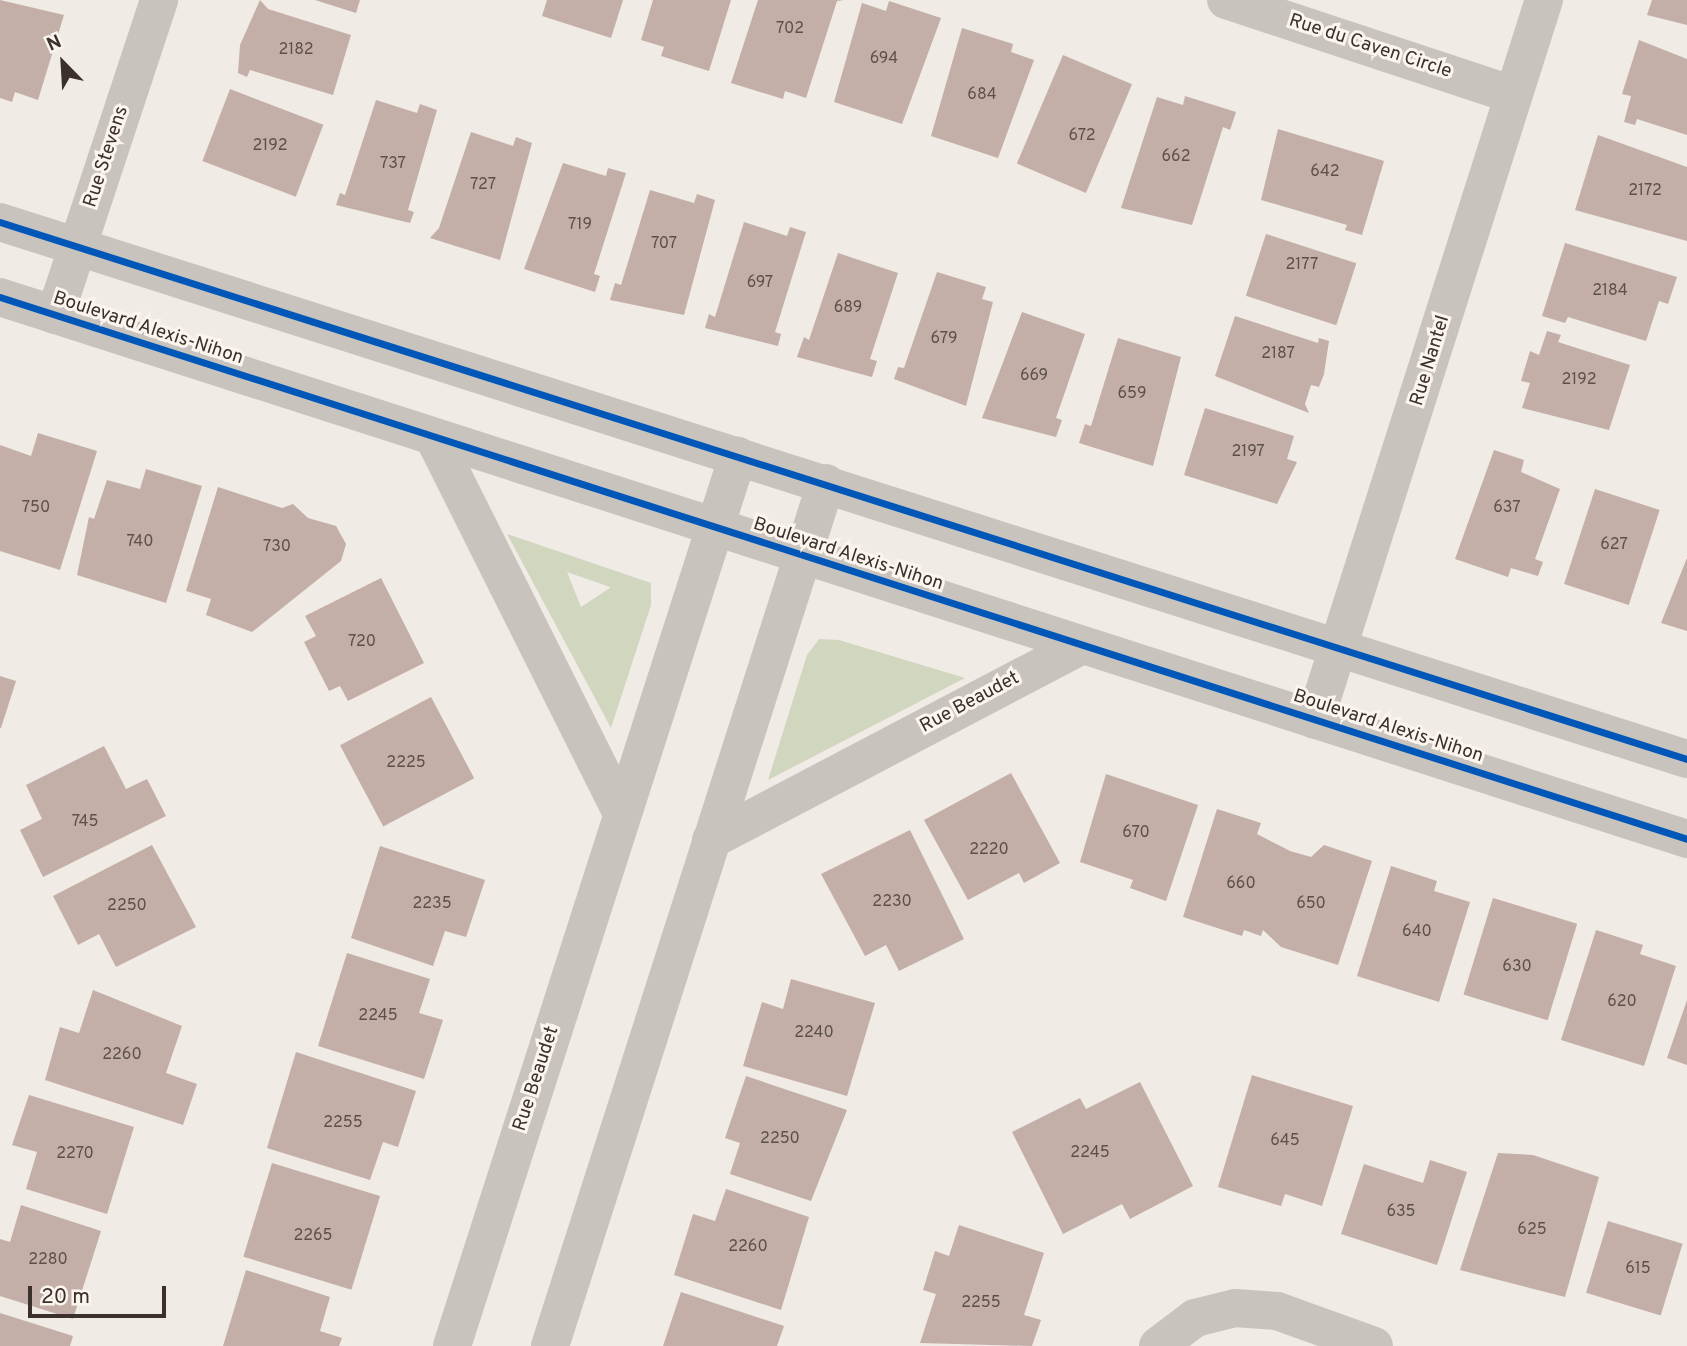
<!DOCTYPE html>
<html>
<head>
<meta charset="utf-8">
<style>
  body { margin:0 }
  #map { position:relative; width:1687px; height:1346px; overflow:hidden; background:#f0ebe5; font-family:Overpass,sans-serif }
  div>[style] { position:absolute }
  .green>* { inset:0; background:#d1d6bf }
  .building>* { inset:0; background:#c3afa7; transform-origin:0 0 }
  .minor>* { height:38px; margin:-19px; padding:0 19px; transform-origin:19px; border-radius:19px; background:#c9c3be }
  .cycleway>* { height:7px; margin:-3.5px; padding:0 3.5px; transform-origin:3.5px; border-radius:3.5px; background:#0057b8 }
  span { translate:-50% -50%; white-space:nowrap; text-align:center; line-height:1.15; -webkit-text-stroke:6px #fbf5ee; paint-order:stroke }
  .number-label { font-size:16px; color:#5d504a }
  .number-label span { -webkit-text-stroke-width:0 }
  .street-label { font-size:19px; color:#3b302b }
  .north { position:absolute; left:28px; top:28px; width:70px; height:70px; -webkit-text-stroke:5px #fbf5ee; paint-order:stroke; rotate:336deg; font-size:19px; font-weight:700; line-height:28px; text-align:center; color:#3b302b }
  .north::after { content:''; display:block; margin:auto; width:24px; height:32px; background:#3b302b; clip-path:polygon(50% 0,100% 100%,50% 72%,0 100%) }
  .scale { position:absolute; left:28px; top:1286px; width:138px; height:32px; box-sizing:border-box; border:4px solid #3b302b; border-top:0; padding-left:9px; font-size:21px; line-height:24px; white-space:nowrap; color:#3b302b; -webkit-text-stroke:5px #fbf5ee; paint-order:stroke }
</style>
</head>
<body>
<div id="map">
  <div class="green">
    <i style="clip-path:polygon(evenodd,507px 534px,651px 583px,651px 605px,611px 728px,507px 534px,567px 572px,610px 587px,610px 588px,581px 607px,567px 572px)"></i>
    <i style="clip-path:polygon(819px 639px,839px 640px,965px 678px,768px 780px,807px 655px)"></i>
  </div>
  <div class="building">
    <i style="clip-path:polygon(0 0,64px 15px,38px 100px,15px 92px,12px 102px,0 98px)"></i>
    <i style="clip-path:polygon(260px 0,268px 9px,351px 35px,333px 95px,250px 70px,247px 77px,238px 73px,240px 45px)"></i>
    <i style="clip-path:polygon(315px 0,360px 0,356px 13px)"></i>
    <i style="clip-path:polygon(547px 0,623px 0,611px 38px,542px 16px)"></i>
    <i style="clip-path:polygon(653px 0,731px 0,709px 71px,661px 56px,664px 47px,641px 40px)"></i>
    <i style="clip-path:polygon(758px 0,844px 0,837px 1px,806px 98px,785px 91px,783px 99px,731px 83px)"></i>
    <i style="clip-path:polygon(1652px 0,1687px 0,1687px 25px,1647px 15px)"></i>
    <i style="clip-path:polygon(889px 1px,941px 18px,902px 124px,834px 102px,862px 3px,886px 11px)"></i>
    <i style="clip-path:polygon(962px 28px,1013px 44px,1011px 52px,1034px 60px,998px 158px,931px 136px)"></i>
    <i style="clip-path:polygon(1639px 40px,1687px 59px,1687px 135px,1637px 119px,1635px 125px,1624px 122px,1631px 96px,1622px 94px)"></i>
    <i style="left:1063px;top:55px;width:75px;height:118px;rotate:23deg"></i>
    <i style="left:230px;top:89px;width:100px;height:77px;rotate:21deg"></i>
    <i style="clip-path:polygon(1185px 96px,1236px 112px,1230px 130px,1223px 127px,1192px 225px,1121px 208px,1157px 97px,1183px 105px)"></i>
    <i style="clip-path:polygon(376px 100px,417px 113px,420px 104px,437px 110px,408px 210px,414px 212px,410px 223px,336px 205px,340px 193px,345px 195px)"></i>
    <i style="clip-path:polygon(1278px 129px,1384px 161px,1362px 235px,1345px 230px,1347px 225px,1261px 200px)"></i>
    <i style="clip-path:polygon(471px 132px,513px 146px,516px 137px,532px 143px,500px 260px,430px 238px,439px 228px)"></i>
    <i style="clip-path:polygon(1598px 135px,1687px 167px,1687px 241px,1575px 210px)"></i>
    <i style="clip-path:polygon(563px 163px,606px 176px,608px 168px,626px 173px,594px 274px,600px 276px,595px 292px,524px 269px)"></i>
    <i style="clip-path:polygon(650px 190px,694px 203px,697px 194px,715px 200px,684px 315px,610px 300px,615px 283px,621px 285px)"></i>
    <i style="clip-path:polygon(744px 222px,787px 236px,790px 227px,806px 232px,775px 332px,781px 334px,778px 346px,705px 328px,709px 314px,715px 317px)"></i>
    <i style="left:1266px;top:234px;width:95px;height:65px;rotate:18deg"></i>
    <i style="clip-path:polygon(1565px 243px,1677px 277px,1668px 304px,1659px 301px,1646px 341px,1568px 317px,1565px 323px,1542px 316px)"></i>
    <i style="clip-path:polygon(838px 253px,898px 273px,870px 359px,877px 361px,872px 377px,797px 357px,804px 337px,809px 340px)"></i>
    <i style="clip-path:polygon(937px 272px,986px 287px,982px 299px,993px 302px,966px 406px,894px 379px,898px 367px,904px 368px)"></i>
    <i style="clip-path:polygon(1022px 312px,1085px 334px,1056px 418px,1062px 420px,1056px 437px,982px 418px)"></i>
    <i style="clip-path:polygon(1235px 316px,1318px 343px,1319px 338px,1329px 341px,1324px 374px,1319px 387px,1311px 385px,1305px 404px,1309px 413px,1215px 376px)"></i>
    <i style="clip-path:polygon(1547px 331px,1561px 335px,1558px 342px,1630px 365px,1609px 430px,1522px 408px,1530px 383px,1521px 381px,1530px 351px,1539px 355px)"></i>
    <i style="clip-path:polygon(1118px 338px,1181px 357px,1153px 466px,1079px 443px,1085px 424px,1091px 426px)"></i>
    <i style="clip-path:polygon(1205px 408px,1294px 436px,1287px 459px,1297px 462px,1277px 504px,1184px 475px)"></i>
    <i style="clip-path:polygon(38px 433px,97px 451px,60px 570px,0 551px,0 445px,31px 456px)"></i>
    <i style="clip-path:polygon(1494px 450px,1524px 460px,1521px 472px,1560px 489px,1535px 559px,1543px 562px,1538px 576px,1511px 568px,1508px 577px,1455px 559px)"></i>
    <i style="clip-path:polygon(146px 469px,202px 486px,166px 603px,77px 575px,89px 517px,94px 519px,107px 480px,140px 489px)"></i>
    <i style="clip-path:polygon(218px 487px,282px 508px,293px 504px,308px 518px,336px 526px,346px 544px,341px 561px,252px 632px,206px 615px,211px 599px,186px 591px)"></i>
    <i style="left:1595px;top:489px;width:68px;height:100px;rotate:18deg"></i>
    <i style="clip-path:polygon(1687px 558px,1687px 631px,1661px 623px)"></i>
    <i style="clip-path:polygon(381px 578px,424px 663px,348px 701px,340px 686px,329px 691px,304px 642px,316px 636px,305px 616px)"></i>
    <i style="clip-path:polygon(0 676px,16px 681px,1px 728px,0 728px)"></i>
    <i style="left:431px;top:697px;width:92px;height:103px;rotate:62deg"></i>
    <i style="clip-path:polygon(104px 746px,126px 789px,147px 779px,166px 816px,43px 877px,20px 830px,42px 819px,26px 785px)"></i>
    <i style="clip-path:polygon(1011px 773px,1060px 863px,1024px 883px,1019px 873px,968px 900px,924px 820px)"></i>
    <i style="clip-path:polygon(1106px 774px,1198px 805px,1166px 901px,1130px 888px,1133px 880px,1080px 862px)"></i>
    <i style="clip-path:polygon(1217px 809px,1261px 823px,1257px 834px,1290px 851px,1311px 857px,1324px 845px,1372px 861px,1338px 965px,1281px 947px,1263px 930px,1261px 936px,1244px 930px,1242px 936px,1183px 917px)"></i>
    <i style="clip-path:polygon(910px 830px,964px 939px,899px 971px,886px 945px,865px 956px,821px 874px)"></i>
    <i style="clip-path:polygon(152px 845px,196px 927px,116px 967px,99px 934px,78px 945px,53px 896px)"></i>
    <i style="clip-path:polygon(380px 846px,485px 880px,466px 937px,445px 931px,433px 966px,351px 938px)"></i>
    <i style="clip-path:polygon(1391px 866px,1437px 881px,1434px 891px,1470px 902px,1439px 1002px,1357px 976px)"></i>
    <i style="left:1493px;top:898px;width:88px;height:101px;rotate:17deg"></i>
    <i style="clip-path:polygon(1596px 930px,1643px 945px,1640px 954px,1676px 966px,1644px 1066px,1561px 1040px)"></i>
    <i style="clip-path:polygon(347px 953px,430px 979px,419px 1013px,443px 1020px,424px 1079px,318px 1046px)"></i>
    <i style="clip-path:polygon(791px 979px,875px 1003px,847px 1096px,743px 1066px,762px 1002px,783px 1009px)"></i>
    <i style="clip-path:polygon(93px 990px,182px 1026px,166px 1073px,197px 1084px,183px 1125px,45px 1080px,60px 1027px,79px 1033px)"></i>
    <i style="clip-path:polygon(1687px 1000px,1687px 1065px,1667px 1058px)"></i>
    <i style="clip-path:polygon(296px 1052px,416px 1091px,398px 1147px,383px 1142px,370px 1180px,267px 1148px)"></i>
    <i style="clip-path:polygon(1252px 1075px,1353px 1106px,1322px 1206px,1285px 1194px,1281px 1206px,1218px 1187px)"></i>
    <i style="clip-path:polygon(746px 1076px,847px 1110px,811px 1201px,730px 1174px,740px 1143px,725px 1138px)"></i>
    <i style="clip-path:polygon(1140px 1082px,1193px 1186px,1130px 1219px,1122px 1204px,1063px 1234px,1012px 1132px,1080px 1098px,1086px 1109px)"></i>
    <i style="clip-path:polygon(29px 1095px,134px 1127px,107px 1214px,26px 1189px,37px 1152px,12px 1145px)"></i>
    <i style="clip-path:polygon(1498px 1153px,1533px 1155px,1599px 1177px,1565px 1297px,1460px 1270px)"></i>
    <i style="clip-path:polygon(1430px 1160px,1467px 1172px,1437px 1265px,1341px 1234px,1364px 1164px,1423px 1183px)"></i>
    <i style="left:272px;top:1163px;width:113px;height:98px;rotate:17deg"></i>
    <i style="clip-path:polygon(726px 1189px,809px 1217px,781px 1310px,674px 1275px,693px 1214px,715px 1221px)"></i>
    <i style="clip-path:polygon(21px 1205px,101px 1231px,73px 1319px,0 1296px,0 1239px,10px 1242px)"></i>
    <i style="left:1608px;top:1221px;width:78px;height:75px;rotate:17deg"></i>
    <i style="clip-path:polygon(959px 1225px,1044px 1253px,1024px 1315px,1041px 1320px,1032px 1346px,920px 1343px,936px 1294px,923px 1290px,935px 1251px,949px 1256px)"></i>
    <i style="clip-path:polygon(246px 1270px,330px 1297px,320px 1331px,342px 1338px,339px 1346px,223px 1346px)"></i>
    <i style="clip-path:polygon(681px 1292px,784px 1326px,777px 1346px,663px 1346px)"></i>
    <i style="clip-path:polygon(0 1313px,73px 1336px,70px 1346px,0 1346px)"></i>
  </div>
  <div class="minor">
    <i style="left:1226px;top:0;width:302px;rotate:18.3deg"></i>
    <i style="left:0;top:222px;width:1770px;rotate:17.66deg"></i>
    <i style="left:0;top:297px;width:1772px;rotate:17.81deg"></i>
    <i style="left:55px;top:315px;width:332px;rotate:-71.7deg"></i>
    <i style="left:435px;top:440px;width:416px;rotate:63.4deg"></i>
    <i style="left:1315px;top:720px;width:756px;rotate:-72.36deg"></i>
    <i style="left:711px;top:840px;width:417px;rotate:-27.7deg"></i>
    <i style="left:452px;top:1346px;width:935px;rotate:-72.19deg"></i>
    <i style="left:550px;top:1346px;width:906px;rotate:-72.26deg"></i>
    <i style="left:1158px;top:1346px;width:46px;rotate:-37.1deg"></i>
    <i style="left:1195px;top:1318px;width:41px;rotate:-14deg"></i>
    <i style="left:1235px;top:1308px;width:42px;rotate:4.1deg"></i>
    <i style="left:1277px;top:1311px;width:103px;rotate:19.8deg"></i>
  </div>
  <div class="cycleway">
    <i style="left:0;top:222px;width:1770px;rotate:17.66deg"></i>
    <i style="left:0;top:297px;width:1772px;rotate:17.81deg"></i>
  </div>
  <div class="number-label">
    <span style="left:790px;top:29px">702</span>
    <span style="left:296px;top:50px">2182</span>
    <span style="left:884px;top:59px">694</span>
    <span style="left:982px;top:95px">684</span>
    <span style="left:1082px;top:136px">672</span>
    <span style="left:270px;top:146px">2192</span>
    <span style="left:1176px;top:157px">662</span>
    <span style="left:393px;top:164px">737</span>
    <span style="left:1325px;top:172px">642</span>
    <span style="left:483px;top:185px">727</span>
    <span style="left:1645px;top:191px">2172</span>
    <span style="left:580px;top:225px">719</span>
    <span style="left:664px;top:244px">707</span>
    <span style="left:1302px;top:265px">2177</span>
    <span style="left:760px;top:283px">697</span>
    <span style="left:1610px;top:291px">2184</span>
    <span style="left:848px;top:308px">689</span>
    <span style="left:944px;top:339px">679</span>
    <span style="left:1278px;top:354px">2187</span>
    <span style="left:1034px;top:376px">669</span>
    <span style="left:1579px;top:380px">2192</span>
    <span style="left:1132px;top:394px">659</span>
    <span style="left:1248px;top:452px">2197</span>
    <span style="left:36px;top:508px">750</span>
    <span style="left:1507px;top:508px">637</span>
    <span style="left:140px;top:542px">740</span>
    <span style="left:1614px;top:545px">627</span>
    <span style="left:277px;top:547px">730</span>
    <span style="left:362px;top:642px">720</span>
    <span style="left:406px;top:763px">2225</span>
    <span style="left:85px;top:822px">745</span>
    <span style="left:1136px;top:833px">670</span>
    <span style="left:989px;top:850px">2220</span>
    <span style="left:1241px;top:884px">660</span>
    <span style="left:892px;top:902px">2230</span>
    <span style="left:432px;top:904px">2235</span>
    <span style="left:1311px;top:904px">650</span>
    <span style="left:127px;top:906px">2250</span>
    <span style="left:1417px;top:932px">640</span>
    <span style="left:1517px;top:967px">630</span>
    <span style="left:1622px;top:1002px">620</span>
    <span style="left:378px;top:1016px">2245</span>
    <span style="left:814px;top:1033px">2240</span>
    <span style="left:122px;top:1055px">2260</span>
    <span style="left:343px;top:1123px">2255</span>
    <span style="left:780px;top:1139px">2250</span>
    <span style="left:1285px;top:1141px">645</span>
    <span style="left:1090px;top:1153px">2245</span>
    <span style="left:75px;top:1154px">2270</span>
    <span style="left:1401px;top:1212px">635</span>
    <span style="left:1532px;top:1230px">625</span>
    <span style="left:313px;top:1236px">2265</span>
    <span style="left:748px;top:1247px">2260</span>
    <span style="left:48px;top:1260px">2280</span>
    <span style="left:1638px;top:1269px">615</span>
    <span style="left:981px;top:1303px">2255</span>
  </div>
  <div class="street-label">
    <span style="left:1370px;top:47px;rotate:18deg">Rue du Caven Circle</span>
    <span style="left:107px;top:157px;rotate:-72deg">Rue Stevens</span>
    <span style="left:148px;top:329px;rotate:18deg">Boulevard Alexis-Nihon</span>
    <span style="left:1431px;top:361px;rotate:-73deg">Rue Nantel</span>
    <span style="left:848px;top:555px;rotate:18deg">Boulevard Alexis-Nihon</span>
    <span style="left:970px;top:703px;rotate:-28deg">Rue Beaudet</span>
    <span style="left:1388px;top:727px;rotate:18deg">Boulevard Alexis-Nihon</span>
    <span style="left:537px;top:1079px;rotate:-72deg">Rue Beaudet</span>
  </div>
  <div class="north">N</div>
  <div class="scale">20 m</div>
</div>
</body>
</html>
